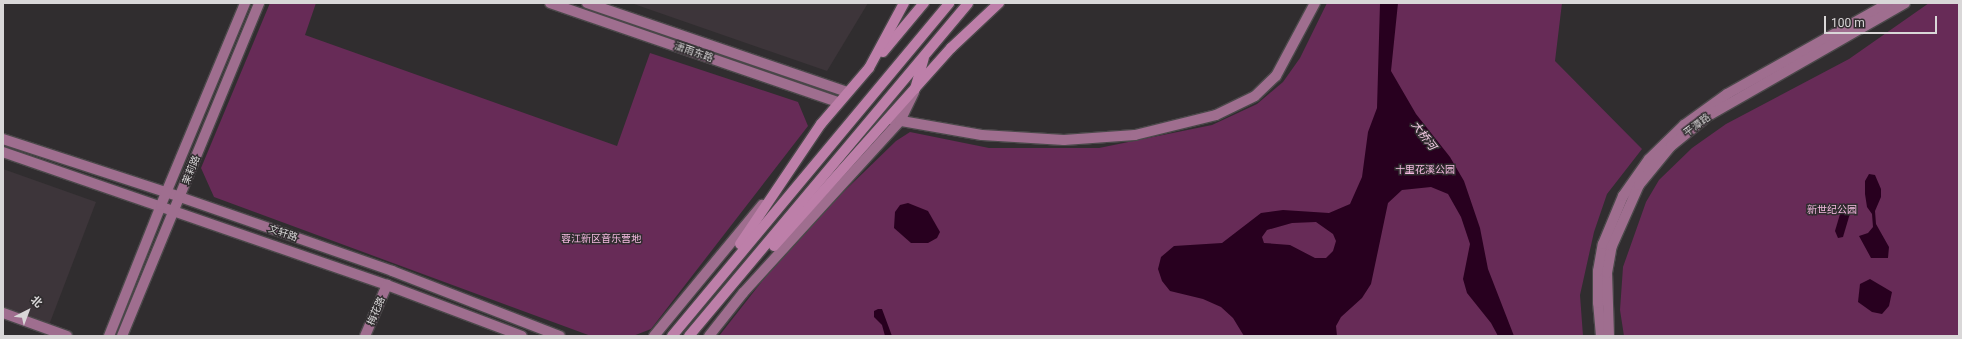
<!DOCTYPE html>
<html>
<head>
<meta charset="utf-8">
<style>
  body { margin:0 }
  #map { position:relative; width:1962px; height:339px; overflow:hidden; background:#302d2f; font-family:Roboto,"Noto Sans SC",sans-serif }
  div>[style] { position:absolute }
  .built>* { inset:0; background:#3d353a }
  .green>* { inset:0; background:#672b57 }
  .water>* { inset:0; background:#28001f }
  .roads { filter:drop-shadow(1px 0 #4b484a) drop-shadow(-1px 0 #4b484a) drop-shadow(0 1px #4b484a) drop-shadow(0 -1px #4b484a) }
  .secondary>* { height:10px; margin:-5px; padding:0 5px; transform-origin:5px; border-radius:5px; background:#9f6e8f }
  .primary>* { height:10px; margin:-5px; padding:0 5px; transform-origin:5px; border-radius:5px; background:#bd7fa9 }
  span { translate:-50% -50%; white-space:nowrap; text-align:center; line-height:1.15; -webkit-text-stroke:3px #302d2f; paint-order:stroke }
  .street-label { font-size:10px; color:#d9d7d8 }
  .park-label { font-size:10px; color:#f5bae1 }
  .water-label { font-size:11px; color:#f7cee8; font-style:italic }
  .frame { position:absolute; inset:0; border:4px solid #d9d7d8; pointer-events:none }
  .north { position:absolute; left:8px; top:291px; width:40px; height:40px; -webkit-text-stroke:3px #302d2f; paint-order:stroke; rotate:42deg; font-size:11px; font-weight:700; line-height:16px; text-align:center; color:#d9d7d8 }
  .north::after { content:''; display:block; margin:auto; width:14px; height:18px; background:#d9d7d8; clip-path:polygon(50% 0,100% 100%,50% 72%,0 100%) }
  .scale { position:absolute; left:1824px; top:16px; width:113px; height:18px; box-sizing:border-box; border:2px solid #d9d7d8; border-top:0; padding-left:5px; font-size:12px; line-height:14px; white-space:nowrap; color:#d9d7d8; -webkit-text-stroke:3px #302d2f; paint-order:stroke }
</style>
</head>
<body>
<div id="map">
  <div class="built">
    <i style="clip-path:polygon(631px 3px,868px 3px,827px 71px)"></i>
    <i style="clip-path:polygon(3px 169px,96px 202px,49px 325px,3px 308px)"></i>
  </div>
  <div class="green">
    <i style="clip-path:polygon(270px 3px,316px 3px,305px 35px,617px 146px,650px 53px,798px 102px,808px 126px,651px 329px,633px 336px,591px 336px,214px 197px,201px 168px)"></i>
    <i style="clip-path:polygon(1327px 3px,1562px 3px,1555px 61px,1642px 149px,1607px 194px,1594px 232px,1580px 295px,1583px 336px,719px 336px,796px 238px,896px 141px,910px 132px,989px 148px,1099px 148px,1212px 125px,1257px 104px,1283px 82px,1300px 58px)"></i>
    <i style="clip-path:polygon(1929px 3px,1959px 3px,1959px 336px,1624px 336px,1620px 310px,1623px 267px,1646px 202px,1659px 180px,1692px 148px,1726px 124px,1849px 59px)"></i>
  </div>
  <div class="water">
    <i style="clip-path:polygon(evenodd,1380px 3px,1398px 3px,1391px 71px,1416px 114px,1450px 157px,1464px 181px,1480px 228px,1488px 269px,1514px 336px,1498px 336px,1491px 323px,1467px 293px,1463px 279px,1470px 244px,1461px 217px,1448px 194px,1431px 187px,1402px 190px,1388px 203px,1371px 284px,1362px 298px,1341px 317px,1336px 326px,1337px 336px,1244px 336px,1233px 318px,1221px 307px,1203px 299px,1170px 291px,1162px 281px,1158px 269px,1161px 257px,1174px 246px,1222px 243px,1261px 213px,1283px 210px,1329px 213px,1350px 204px,1362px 177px,1368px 132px,1377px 108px,1380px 3px,1316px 222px,1333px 234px,1336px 241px,1333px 251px,1326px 258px,1315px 258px,1290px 245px,1264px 243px,1262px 237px,1267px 230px,1292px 223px,1316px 222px)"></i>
    <i style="clip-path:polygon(1869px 174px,1875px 175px,1881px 189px,1881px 197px,1875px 211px,1876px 224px,1889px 247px,1888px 258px,1871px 258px,1859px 236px,1868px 233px,1873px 227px,1872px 214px,1867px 207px,1865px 194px,1865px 181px)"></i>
    <i style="clip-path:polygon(908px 203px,928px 211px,940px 232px,937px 238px,928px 243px,911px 243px,894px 228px,895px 212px,900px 205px)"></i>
    <i style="clip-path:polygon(1843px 204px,1850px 205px,1851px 210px,1843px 237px,1838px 238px,1835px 231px)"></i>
    <i style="clip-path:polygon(1870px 279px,1892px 292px,1889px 306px,1882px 314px,1872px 312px,1858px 302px,1860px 284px)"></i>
    <i style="clip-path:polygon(878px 309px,882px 309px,892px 336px,885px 336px,882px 325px,874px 317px,874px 311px)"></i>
  </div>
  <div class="roads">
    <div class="secondary">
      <i style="left:550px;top:3px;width:305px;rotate:19deg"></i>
      <i style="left:587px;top:3px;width:275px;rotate:18.9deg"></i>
      <i style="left:890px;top:119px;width:93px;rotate:9.9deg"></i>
      <i style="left:982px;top:135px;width:82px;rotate:3.5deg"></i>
      <i style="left:1064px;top:140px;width:71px;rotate:-4deg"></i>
      <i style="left:1135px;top:135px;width:83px;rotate:-13.9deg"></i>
      <i style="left:1216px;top:115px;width:43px;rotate:-26deg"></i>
      <i style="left:1255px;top:96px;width:29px;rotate:-44deg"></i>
      <i style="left:1276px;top:76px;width:83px;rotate:-61.9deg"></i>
      <i style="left:3px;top:139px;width:186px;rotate:18.1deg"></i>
      <i style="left:180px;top:197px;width:225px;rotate:19.2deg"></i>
      <i style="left:392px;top:271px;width:180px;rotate:21.2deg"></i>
      <i style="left:3px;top:152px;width:406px;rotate:19.1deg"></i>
      <i style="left:387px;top:285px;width:144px;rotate:20.7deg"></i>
      <i style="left:3px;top:313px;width:68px;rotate:19.8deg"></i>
      <i style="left:109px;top:336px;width:141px;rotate:-68.3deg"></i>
      <i style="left:161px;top:205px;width:219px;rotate:-67.4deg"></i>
      <i style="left:122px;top:336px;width:360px;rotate:-67.6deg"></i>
      <i style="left:365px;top:336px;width:56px;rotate:-66.7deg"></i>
      <i style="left:654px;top:336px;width:170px;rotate:-50.5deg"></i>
      <i style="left:709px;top:336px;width:55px;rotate:-51.7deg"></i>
      <i style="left:743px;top:293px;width:233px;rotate:-47.6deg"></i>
      <i style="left:900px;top:121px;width:32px;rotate:-64deg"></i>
      <i style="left:1601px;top:336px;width:33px;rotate:-95deg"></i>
      <i style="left:1598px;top:303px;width:32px;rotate:-90deg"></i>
      <i style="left:1598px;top:271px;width:27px;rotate:-80deg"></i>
      <i style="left:1603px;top:244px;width:52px;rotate:-67.4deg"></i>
      <i style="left:1623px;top:196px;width:45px;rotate:-54.9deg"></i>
      <i style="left:1649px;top:159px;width:49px;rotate:-44.2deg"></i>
      <i style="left:1684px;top:125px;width:53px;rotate:-35.8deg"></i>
      <i style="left:1727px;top:94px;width:186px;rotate:-29.3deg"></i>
      <i style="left:1609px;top:336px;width:63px;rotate:-91.8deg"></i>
      <i style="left:1607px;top:273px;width:27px;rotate:-80deg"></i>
      <i style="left:1612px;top:246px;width:67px;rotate:-66.1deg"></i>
      <i style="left:1639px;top:185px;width:50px;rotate:-50.6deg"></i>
      <i style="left:1671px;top:146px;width:48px;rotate:-39deg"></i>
      <i style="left:1708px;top:116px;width:227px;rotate:-29.8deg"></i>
    </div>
    <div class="primary">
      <i style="left:883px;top:52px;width:64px;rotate:-50.1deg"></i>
      <i style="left:915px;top:89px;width:32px;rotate:-74deg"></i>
      <i style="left:740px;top:244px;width:145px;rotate:-56deg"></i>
      <i style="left:821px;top:124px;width:74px;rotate:-49.4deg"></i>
      <i style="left:869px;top:68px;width:74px;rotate:-61.7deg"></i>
      <i style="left:774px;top:246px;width:266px;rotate:-48.2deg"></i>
      <i style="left:951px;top:48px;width:66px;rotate:-43.2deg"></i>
      <i style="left:672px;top:336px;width:433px;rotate:-50.2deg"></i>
      <i style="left:689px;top:336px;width:434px;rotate:-50deg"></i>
    </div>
  </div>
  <div class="street-label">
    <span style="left:694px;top:52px;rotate:19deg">潇雨东路</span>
    <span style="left:1697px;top:125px;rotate:-37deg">平潭路</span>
    <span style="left:191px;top:170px;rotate:-68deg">茉莉路</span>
    <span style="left:283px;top:233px;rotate:19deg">文轩路</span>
    <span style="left:376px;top:311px;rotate:-67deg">梅花路</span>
  </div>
  <div class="park-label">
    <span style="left:1425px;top:170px">十里花溪公园</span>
    <span style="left:1832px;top:210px">新世纪公园</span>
    <span style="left:601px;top:239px">蓉江新区音乐营地</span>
  </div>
  <div class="water-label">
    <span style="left:1423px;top:136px;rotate:53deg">大桥河</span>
  </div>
  <div class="frame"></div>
  <div class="north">北</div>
  <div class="scale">100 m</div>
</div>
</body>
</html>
